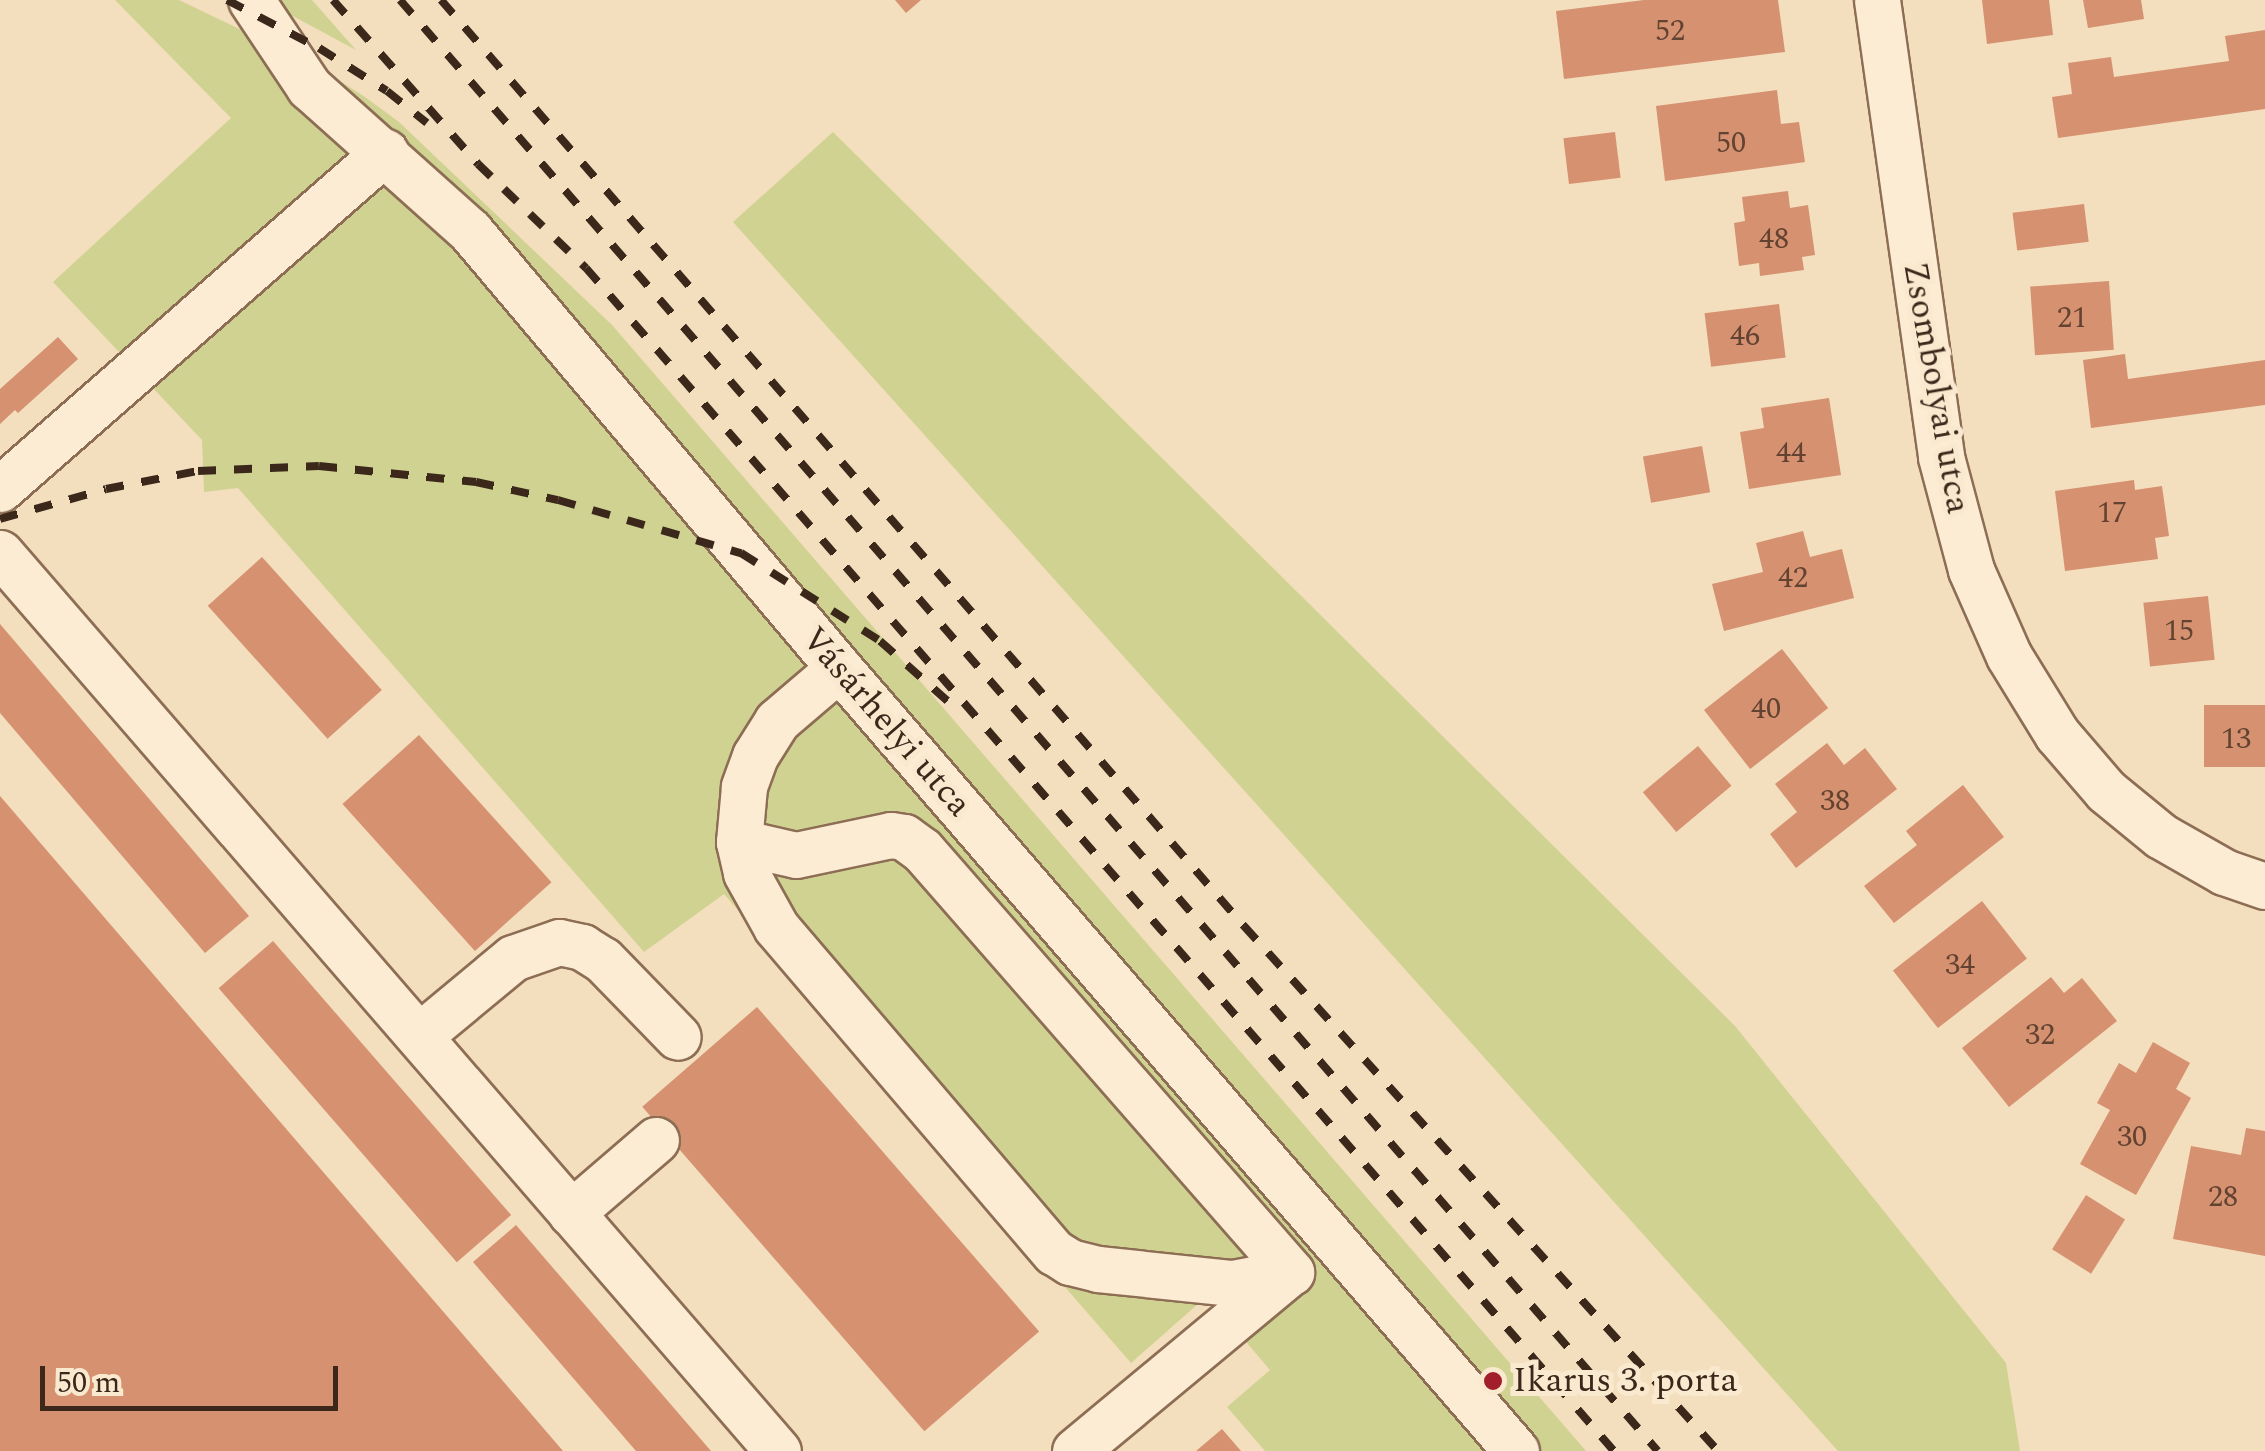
<!DOCTYPE html>
<html>
<head>
<meta charset="utf-8">
<style>
  body { margin:0 }
  #map { position:relative; width:2265px; height:1451px; overflow:hidden; background:#f3debe; font-family:Spectral,serif }
  div>[style] { position:absolute }
  .green>* { inset:0; background:#d0d291 }
  .building>* { inset:0; background:#d59170; transform-origin:0 0 }
  .roads { filter:drop-shadow(2px 0 #8d6e55) drop-shadow(-2px 0 #8d6e55) drop-shadow(0 2px #8d6e55) drop-shadow(0 -2px #8d6e55) }
  .minor>* { height:45px; margin:-22.5px; padding:0 22.5px; transform-origin:22.5px; border-radius:22.5px; background:#fcecd3 }
  .rail>* { height:8px; margin-top:-4px; transform-origin:0; background:repeating-linear-gradient(90deg,#3b281b 0 18px,transparent 0 36px) }
  .dots>* { width:28px; height:28px; translate:-50% -50%; box-sizing:border-box; border:5px solid #f9e9cf; border-radius:50% }
  span { translate:-50% -50%; white-space:nowrap; text-align:center; line-height:1.15; -webkit-text-stroke:10px #f9e9cf; paint-order:stroke }
  .number-label { font-size:30px; color:#624230 }
  .number-label span { -webkit-text-stroke-width:0 }
  .street-label { font-size:35px; color:#3b281b }
  .poi-label { font-size:35px; color:#3b281b }
  .left { translate:0 -50%; text-align:left }
  .scale { position:absolute; left:40px; top:1366px; width:298px; height:45px; box-sizing:border-box; border:5px solid #3b281b; border-top:0; padding-left:12px; font-size:30px; line-height:35px; white-space:nowrap; color:#3b281b; -webkit-text-stroke:8px #f9e9cf; paint-order:stroke }
</style>
</head>
<body>
<div id="map">
  <div class="green">
    <i style="clip-path:polygon(115px 0,179px 0,318px 67px,365px 97px,399px 122px,612px 325px,1586px 1451px,1265px 1451px,1227px 1407px,1270px 1370px,1207px 1296px,1131px 1363px,724px 894px,644px 952px,238px 488px,204px 492px,202px 440px,53px 282px,231px 118px)"></i>
    <i style="clip-path:polygon(262px 0,312px 0,356px 50px,291px 15px)"></i>
    <i style="clip-path:polygon(833px 132px,1735px 1026px,2006px 1363px,2020px 1451px,1838px 1451px,733px 222px)"></i>
  </div>
  <div class="building">
    <i style="clip-path:polygon(895px 0,921px 0,906px 13px)"></i>
    <i style="clip-path:polygon(1644px 0,1778px 0,1785px 52px,1564px 79px,1556px 11px)"></i>
    <i style="clip-path:polygon(1982px 0,2049px 0,2053px 35px,1987px 44px)"></i>
    <i style="clip-path:polygon(2083px 0,2141px 0,2144px 19px,2088px 28px)"></i>
    <i style="clip-path:polygon(2265px 30px,2265px 109px,2058px 138px,2052px 97px,2072px 94px,2068px 63px,2111px 57px,2114px 77px,2229px 61px,2225px 36px)"></i>
    <i style="clip-path:polygon(1777px 90px,1781px 124px,1799px 122px,1805px 162px,1665px 181px,1656px 106px)"></i>
    <i style="left:1615px;top:132px;width:46px;height:52px;rotate:83deg"></i>
    <i style="clip-path:polygon(1788px 191px,1790px 208px,1808px 205px,1815px 255px,1802px 257px,1804px 270px,1760px 276px,1759px 263px,1739px 266px,1734px 223px,1745px 221px,1742px 197px)"></i>
    <i style="left:2084px;top:204px;width:38px;height:72px;rotate:83deg"></i>
    <i style="left:2109px;top:281px;width:69px;height:79px;rotate:86deg"></i>
    <i style="left:1779px;top:304px;width:54px;height:75px;rotate:83deg"></i>
    <i style="clip-path:polygon(58px 337px,78px 359px,18px 413px,15px 410px,0 424px,0 389px)"></i>
    <i style="clip-path:polygon(2125px 354px,2128px 379px,2265px 360px,2265px 405px,2091px 428px,2083px 360px)"></i>
    <i style="clip-path:polygon(1829px 398px,1841px 475px,1749px 489px,1740px 432px,1764px 428px,1761px 408px)"></i>
    <i style="left:1702px;top:446px;width:47px;height:60px;rotate:80deg"></i>
    <i style="clip-path:polygon(2134px 480px,2135px 490px,2162px 486px,2169px 536px,2155px 538px,2158px 559px,2065px 571px,2055px 491px)"></i>
    <i style="clip-path:polygon(1803px 531px,1810px 557px,1842px 549px,1854px 598px,1724px 631px,1712px 584px,1763px 572px,1756px 543px)"></i>
    <i style="left:262px;top:557px;width:179px;height:73px;rotate:48deg"></i>
    <i style="left:2208px;top:596px;width:64px;height:65px;rotate:84deg"></i>
    <i style="clip-path:polygon(0 624px,249px 916px,205px 953px,0 713px)"></i>
    <i style="left:1782px;top:649px;width:75px;height:99px;rotate:52deg"></i>
    <i style="left:2265px;top:705px;width:62px;height:61px;rotate:90deg"></i>
    <i style="left:419px;top:735px;width:198px;height:103px;rotate:48deg"></i>
    <i style="clip-path:polygon(1827px 743px,1844px 765px,1865px 748px,1897px 789px,1796px 868px,1770px 834px,1797px 812px,1775px 784px)"></i>
    <i style="left:1698px;top:746px;width:52px;height:72px;rotate:50deg"></i>
    <i style="clip-path:polygon(1963px 785px,2004px 837px,1894px 923px,1864px 886px,1917px 845px,1906px 831px)"></i>
    <i style="clip-path:polygon(0 796px,563px 1451px,0 1451px)"></i>
    <i style="left:1982px;top:901px;width:73px;height:113px;rotate:52deg"></i>
    <i style="left:273px;top:941px;width:363px;height:72px;rotate:49deg"></i>
    <i style="clip-path:polygon(2051px 977px,2064px 993px,2082px 978px,2117px 1021px,2009px 1107px,1962px 1048px)"></i>
    <i style="left:757px;top:1007px;width:430px;height:152px;rotate:49deg"></i>
    <i style="clip-path:polygon(2153px 1042px,2190px 1063px,2176px 1089px,2191px 1098px,2136px 1195px,2080px 1164px,2110px 1110px,2097px 1103px,2119px 1063px,2136px 1073px)"></i>
    <i style="clip-path:polygon(2246px 1128px,2265px 1131px,2265px 1256px,2173px 1239px,2191px 1146px,2241px 1155px)"></i>
    <i style="left:2086px;top:1195px;width:46px;height:64px;rotate:32deg"></i>
    <i style="clip-path:polygon(516px 1225px,711px 1451px,636px 1451px,473px 1262px)"></i>
    <i style="clip-path:polygon(1222px 1429px,1241px 1451px,1196px 1451px)"></i>
  </div>
  <div class="roads">
    <div class="minor">
      <i style="left:251px;top:0;width:105px;rotate:56.3deg"></i>
      <i style="left:309px;top:87px;width:216px;rotate:41.8deg"></i>
      <i style="left:470px;top:231px;width:572px;rotate:49.82deg"></i>
      <i style="left:839px;top:668px;width:1035px;rotate:49.15deg"></i>
      <i style="left:1877px;top:0;width:461px;rotate:82deg"></i>
      <i style="left:1941px;top:457px;width:117px;rotate:75.1deg"></i>
      <i style="left:1971px;top:570px;width:94px;rotate:66.2deg"></i>
      <i style="left:2009px;top:656px;width:92px;rotate:58.4deg"></i>
      <i style="left:2057px;top:734px;width:75px;rotate:49.3deg"></i>
      <i style="left:2106px;top:791px;width:71px;rotate:39.3deg"></i>
      <i style="left:2161px;top:836px;width:73px;rotate:29.7deg"></i>
      <i style="left:2224px;top:872px;width:43px;rotate:18.9deg"></i>
      <i style="left:0;top:489px;width:512px;rotate:-41.2deg"></i>
      <i style="left:0;top:553px;width:1188px;rotate:49.1deg"></i>
      <i style="left:839px;top:668px;width:82px;rotate:139.5deg"></i>
      <i style="left:777px;top:721px;width:41px;rotate:122.2deg"></i>
      <i style="left:755px;top:756px;width:33px;rotate:110deg"></i>
      <i style="left:744px;top:787px;width:55px;rotate:95.2deg"></i>
      <i style="left:739px;top:842px;width:32px;rotate:77deg"></i>
      <i style="left:746px;top:873px;width:62px;rotate:60.9deg"></i>
      <i style="left:776px;top:927px;width:428px;rotate:49.5deg"></i>
      <i style="left:1054px;top:1252px;width:19px;rotate:32deg"></i>
      <i style="left:1070px;top:1262px;width:29px;rotate:14deg"></i>
      <i style="left:1098px;top:1269px;width:135px;rotate:6deg"></i>
      <i style="left:1232px;top:1283px;width:60px;rotate:-10.6deg"></i>
      <i style="left:739px;top:842px;width:58px;rotate:12.8deg"></i>
      <i style="left:796px;top:855px;width:97px;rotate:-11.9deg"></i>
      <i style="left:891px;top:835px;width:13px;rotate:9deg"></i>
      <i style="left:904px;top:837px;width:22px;rotate:36deg"></i>
      <i style="left:922px;top:850px;width:561px;rotate:48.83deg"></i>
      <i style="left:419px;top:1036px;width:122px;rotate:-39.7deg"></i>
      <i style="left:513px;top:958px;width:49px;rotate:-19.2deg"></i>
      <i style="left:559px;top:942px;width:24px;rotate:12deg"></i>
      <i style="left:582px;top:947px;width:25px;rotate:32deg"></i>
      <i style="left:603px;top:960px;width:107px;rotate:45.8deg"></i>
      <i style="left:571px;top:1213px;width:112px;rotate:-40.7deg"></i>
      <i style="left:1075px;top:1451px;width:274px;rotate:-39.7deg"></i>
    </div>
  </div>
  <div class="rail">
    <i style="left:227px;top:0;width:104px;rotate:27.6deg"></i>
    <i style="left:319px;top:48px;width:80px;rotate:32.3deg"></i>
    <i style="left:387px;top:91px;width:51px;rotate:38.7deg"></i>
    <i style="left:333px;top:0;width:219px;rotate:48.5deg"></i>
    <i style="left:478px;top:164px;width:150px;rotate:43.9deg"></i>
    <i style="left:586px;top:268px;width:1567px;rotate:49.01deg"></i>
    <i style="left:400px;top:0;width:1920px;rotate:49.08deg"></i>
    <i style="left:441px;top:0;width:1226px;rotate:49.07deg"></i>
    <i style="left:1244px;top:926px;width:707px;rotate:47.92deg"></i>
    <i style="left:0;top:519px;width:110px;rotate:-15.8deg"></i>
    <i style="left:106px;top:489px;width:94px;rotate:-11.1deg"></i>
    <i style="left:198px;top:471px;width:121px;rotate:-2.4deg"></i>
    <i style="left:319px;top:466px;width:158px;rotate:5.8deg"></i>
    <i style="left:476px;top:482px;width:84px;rotate:12.4deg"></i>
    <i style="left:558px;top:500px;width:191px;rotate:16.2deg"></i>
    <i style="left:741px;top:553px;width:165px;rotate:32.3deg"></i>
    <i style="left:880px;top:641px;width:96px;rotate:41.6deg"></i>
  </div>
  <div class="dots">
    <i style="left:1493px;top:1381px;background:#a31e2b"></i>
  </div>
  <div class="number-label">
    <span style="left:1670px;top:31px">52</span>
    <span style="left:1731px;top:143px">50</span>
    <span style="left:1774px;top:239px">48</span>
    <span style="left:2072px;top:318px">21</span>
    <span style="left:1745px;top:336px">46</span>
    <span style="left:1791px;top:453px">44</span>
    <span style="left:2112px;top:513px">17</span>
    <span style="left:1793px;top:578px">42</span>
    <span style="left:2179px;top:631px">15</span>
    <span style="left:1766px;top:709px">40</span>
    <span style="left:2236px;top:739px">13</span>
    <span style="left:1835px;top:801px">38</span>
    <span style="left:1960px;top:965px">34</span>
    <span style="left:2040px;top:1035px">32</span>
    <span style="left:2132px;top:1137px">30</span>
    <span style="left:2223px;top:1197px">28</span>
  </div>
  <div class="street-label">
    <span style="left:1936px;top:388px;rotate:80deg">Zsombolyai utca</span>
    <span style="left:886px;top:722px;rotate:49deg">Vásárhelyi utca</span>
  </div>
  <div class="poi-label">
    <span class="left" style="left:1513px;top:1381px">Ikarus 3. porta</span>
  </div>
  <div class="scale">50 m</div>
</div>
</body>
</html>
